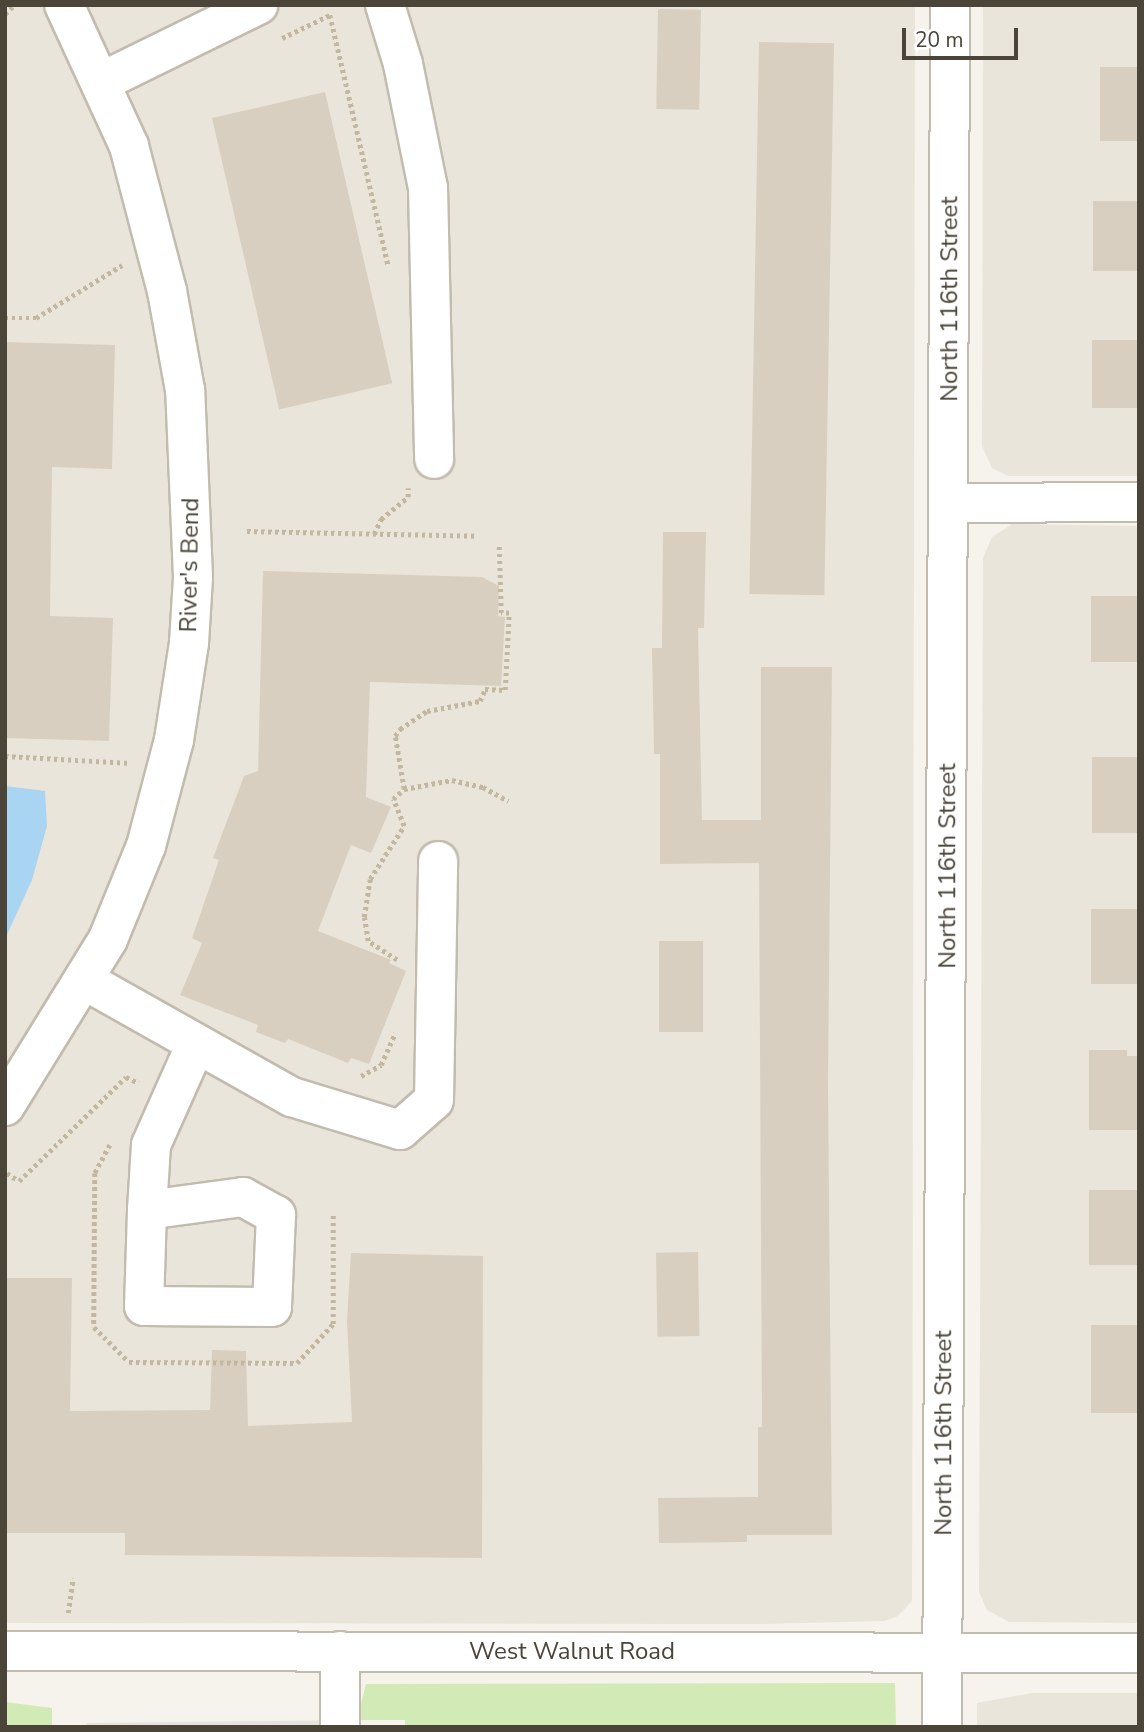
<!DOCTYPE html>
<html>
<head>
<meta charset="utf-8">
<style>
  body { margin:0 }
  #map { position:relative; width:1144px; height:1732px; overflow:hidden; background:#f6f3ec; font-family:"Nunito Sans",sans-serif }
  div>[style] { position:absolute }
  .residential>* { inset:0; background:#eae5da }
  .green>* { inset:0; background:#d2eab5 }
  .parking>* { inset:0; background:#e5e3e0 }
  .water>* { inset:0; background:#a9d4f2 }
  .building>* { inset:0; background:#d8cfc1; transform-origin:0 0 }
  .path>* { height:4.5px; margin-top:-2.25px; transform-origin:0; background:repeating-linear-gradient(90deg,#c4b79f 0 3.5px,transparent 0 7px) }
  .roads { filter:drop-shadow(2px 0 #c2bbae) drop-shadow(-2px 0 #c2bbae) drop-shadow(0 2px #c2bbae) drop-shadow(0 -2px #c2bbae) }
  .minor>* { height:38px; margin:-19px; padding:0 19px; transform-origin:19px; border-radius:19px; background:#fff }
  span { translate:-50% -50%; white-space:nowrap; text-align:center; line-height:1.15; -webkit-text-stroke:7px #fff; paint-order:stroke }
  .street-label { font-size:24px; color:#4b4439 }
  .frame { position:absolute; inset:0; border:7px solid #4b4439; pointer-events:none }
  .scale { position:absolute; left:902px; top:28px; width:116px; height:32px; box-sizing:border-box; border:4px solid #4b4439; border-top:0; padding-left:9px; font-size:21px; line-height:24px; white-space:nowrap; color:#4b4439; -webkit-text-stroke:5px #fff; paint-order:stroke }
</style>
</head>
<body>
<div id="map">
  <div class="residential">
    <i style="clip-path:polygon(5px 5px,915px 5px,912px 1601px,898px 1616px,885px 1621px,758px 1624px,5px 1623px)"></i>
    <i style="clip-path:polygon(983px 5px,1139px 5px,1139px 476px,1008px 476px,992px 468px,982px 446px)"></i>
    <i style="clip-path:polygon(1012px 524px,1139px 526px,1139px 1623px,1009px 1622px,987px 1610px,979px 1592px,983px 558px,992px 537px)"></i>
    <i style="clip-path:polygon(1032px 1693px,1139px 1693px,1139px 1727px,977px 1727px,977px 1703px)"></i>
  </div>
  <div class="green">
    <i style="clip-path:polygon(895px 1683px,896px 1727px,405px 1727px,405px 1720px,357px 1720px,366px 1684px)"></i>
    <i style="clip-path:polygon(5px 1702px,52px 1708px,52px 1727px,5px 1727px)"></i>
  </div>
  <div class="parking">
    <i style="clip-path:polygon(357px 1720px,357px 1727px,87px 1727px,86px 1723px)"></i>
  </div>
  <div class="water">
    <i style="clip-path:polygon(5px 786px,45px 791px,47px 826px,32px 880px,5px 939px)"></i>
  </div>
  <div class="building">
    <i style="left:658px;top:9px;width:43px;height:100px;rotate:1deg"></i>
    <i style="left:759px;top:42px;width:75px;height:552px;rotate:1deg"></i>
    <i style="left:1100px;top:67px;width:39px;height:74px"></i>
    <i style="left:325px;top:92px;width:299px;height:116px;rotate:77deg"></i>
    <i style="left:1093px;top:201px;width:46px;height:70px"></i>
    <i style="left:1092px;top:340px;width:47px;height:68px"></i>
    <i style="clip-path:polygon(5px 342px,115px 345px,112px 469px,52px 467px,50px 616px,113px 618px,109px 741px,5px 738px)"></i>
    <i style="clip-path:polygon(663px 532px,706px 532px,704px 628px,698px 628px,702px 820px,761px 820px,761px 667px,832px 667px,828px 1083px,832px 1535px,747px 1535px,747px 1542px,659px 1543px,658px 1498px,758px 1497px,758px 1427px,762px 1427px,759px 863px,660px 864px,660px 754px,654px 754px,652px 648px,662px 648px)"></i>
    <i style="clip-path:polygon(263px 571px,482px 577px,499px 586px,498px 616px,505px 617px,501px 686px,370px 682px,366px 797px,391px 807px,371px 853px,351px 845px,318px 931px,391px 960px,389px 963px,406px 971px,369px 1064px,351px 1058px,348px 1063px,288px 1039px,285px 1043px,256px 1032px,258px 1025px,180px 995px,202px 943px,192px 938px,219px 860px,213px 858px,244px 776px,258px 771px)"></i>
    <i style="left:1091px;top:596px;width:48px;height:66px"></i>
    <i style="left:1092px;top:757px;width:47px;height:76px"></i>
    <i style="left:1091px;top:909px;width:48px;height:75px"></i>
    <i style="left:659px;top:941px;width:44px;height:91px"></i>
    <i style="clip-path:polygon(1089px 1050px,1127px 1050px,1127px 1056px,1139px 1056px,1139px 1130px,1089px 1130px)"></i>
    <i style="left:1089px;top:1190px;width:50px;height:75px"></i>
    <i style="left:698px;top:1252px;width:84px;height:42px;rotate:89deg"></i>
    <i style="clip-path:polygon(351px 1253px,483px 1256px,482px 1558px,125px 1555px,125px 1533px,5px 1533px,5px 1278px,72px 1278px,70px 1411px,210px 1410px,212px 1350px,246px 1351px,248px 1426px,352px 1422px,347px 1321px)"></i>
    <i style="left:1091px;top:1325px;width:48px;height:88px"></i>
  </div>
  <div class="path">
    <i style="left:5px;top:14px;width:13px;rotate:-45deg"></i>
    <i style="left:282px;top:38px;width:53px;rotate:-25.6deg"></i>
    <i style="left:330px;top:15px;width:257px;rotate:76.9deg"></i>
    <i style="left:5px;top:318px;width:31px"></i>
    <i style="left:36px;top:318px;width:101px;rotate:-31.6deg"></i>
    <i style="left:247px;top:531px;width:230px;rotate:1.2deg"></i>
    <i style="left:374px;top:534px;width:17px;rotate:-65deg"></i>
    <i style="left:381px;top:519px;width:35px;rotate:-39deg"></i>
    <i style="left:408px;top:497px;width:9px;rotate:-90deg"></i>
    <i style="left:5px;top:756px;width:125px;rotate:3.2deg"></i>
    <i style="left:404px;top:789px;width:54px;rotate:-99.6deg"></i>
    <i style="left:395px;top:736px;width:9px;rotate:-54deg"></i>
    <i style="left:400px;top:729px;width:32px;rotate:-34deg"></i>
    <i style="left:427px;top:711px;width:54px;rotate:-10.7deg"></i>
    <i style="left:480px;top:701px;width:13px;rotate:-67deg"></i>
    <i style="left:485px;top:689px;width:20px;rotate:3deg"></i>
    <i style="left:505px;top:690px;width:77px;rotate:-87deg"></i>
    <i style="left:509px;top:613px;width:8px;rotate:180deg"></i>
    <i style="left:501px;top:613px;width:67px;rotate:-91.7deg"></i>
    <i style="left:397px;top:960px;width:35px;rotate:-147deg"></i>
    <i style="left:368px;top:941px;width:24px;rotate:-99deg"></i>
    <i style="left:364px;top:917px;width:38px;rotate:-81deg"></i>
    <i style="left:370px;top:879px;width:63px;rotate:-57.3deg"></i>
    <i style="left:404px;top:826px;width:29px;rotate:-112deg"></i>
    <i style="left:393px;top:799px;width:15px;rotate:-42deg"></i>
    <i style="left:404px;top:789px;width:49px;rotate:-10.6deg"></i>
    <i style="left:452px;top:780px;width:32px;rotate:13deg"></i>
    <i style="left:483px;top:787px;width:29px;rotate:29deg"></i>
    <i style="left:361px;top:1076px;width:23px;rotate:-29deg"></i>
    <i style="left:381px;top:1065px;width:35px;rotate:-66deg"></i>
    <i style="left:110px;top:1145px;width:32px;rotate:118deg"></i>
    <i style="left:95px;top:1173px;width:154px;rotate:90.4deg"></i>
    <i style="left:94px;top:1327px;width:49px;rotate:45deg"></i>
    <i style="left:129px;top:1362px;width:168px;rotate:0.3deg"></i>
    <i style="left:297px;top:1363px;width:53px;rotate:-47.3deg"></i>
    <i style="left:333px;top:1324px;width:112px;rotate:-90deg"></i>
    <i style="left:7px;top:1173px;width:14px;rotate:34deg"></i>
    <i style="left:19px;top:1181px;width:149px;rotate:-44.2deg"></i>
    <i style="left:126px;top:1077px;width:14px;rotate:25deg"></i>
    <i style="left:68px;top:1613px;width:35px;rotate:-82deg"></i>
  </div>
  <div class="roads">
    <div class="minor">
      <i style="left:385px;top:5px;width:62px;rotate:73deg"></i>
      <i style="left:403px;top:64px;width:126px;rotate:78.6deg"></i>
      <i style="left:428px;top:188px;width:271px;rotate:88.7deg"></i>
      <i style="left:103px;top:81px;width:173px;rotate:-26.1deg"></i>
      <i style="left:950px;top:503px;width:189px;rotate:-0.3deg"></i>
      <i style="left:84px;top:980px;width:239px;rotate:29.4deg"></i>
      <i style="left:292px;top:1097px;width:113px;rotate:17deg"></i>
      <i style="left:400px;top:1130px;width:45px;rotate:-41.4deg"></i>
      <i style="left:434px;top:1100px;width:239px;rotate:-89deg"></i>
      <i style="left:5px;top:1106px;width:196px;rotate:-58.3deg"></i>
      <i style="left:108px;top:939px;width:100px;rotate:-67.8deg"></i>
      <i style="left:146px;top:846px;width:110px;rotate:-75.2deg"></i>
      <i style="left:174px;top:740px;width:98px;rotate:-81.2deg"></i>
      <i style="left:189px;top:643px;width:66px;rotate:-86.5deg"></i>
      <i style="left:193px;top:577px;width:187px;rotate:-92.4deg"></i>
      <i style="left:185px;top:390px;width:101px;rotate:-100.3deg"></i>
      <i style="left:167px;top:291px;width:150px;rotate:-104.7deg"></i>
      <i style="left:129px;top:146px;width:155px;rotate:-114.7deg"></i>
      <i style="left:147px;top:1210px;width:97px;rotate:-7.7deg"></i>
      <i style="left:243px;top:1197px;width:38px;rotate:29deg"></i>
      <i style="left:276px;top:1215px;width:92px;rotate:92.5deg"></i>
      <i style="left:272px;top:1307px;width:128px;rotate:-179.6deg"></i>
      <i style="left:144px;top:1306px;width:96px;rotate:-88.2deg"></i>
      <i style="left:147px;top:1210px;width:65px;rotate:-86.5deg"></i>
      <i style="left:151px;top:1145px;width:111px;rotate:-66deg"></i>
      <i style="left:5px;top:1651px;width:1134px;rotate:0.1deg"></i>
      <i style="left:340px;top:1727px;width:76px;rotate:-90deg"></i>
      <i style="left:942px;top:1727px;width:1722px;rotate:-89.73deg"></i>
    </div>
  </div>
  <div class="street-label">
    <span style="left:950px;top:299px;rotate:-90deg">North 116th Street</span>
    <span style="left:190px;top:565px;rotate:-89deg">River's Bend</span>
    <span style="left:948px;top:866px;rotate:-90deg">North 116th Street</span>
    <span style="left:944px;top:1433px;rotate:-90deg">North 116th Street</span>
    <span style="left:572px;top:1652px">West Walnut Road</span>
  </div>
  <div class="frame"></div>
  <div class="scale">20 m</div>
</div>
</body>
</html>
